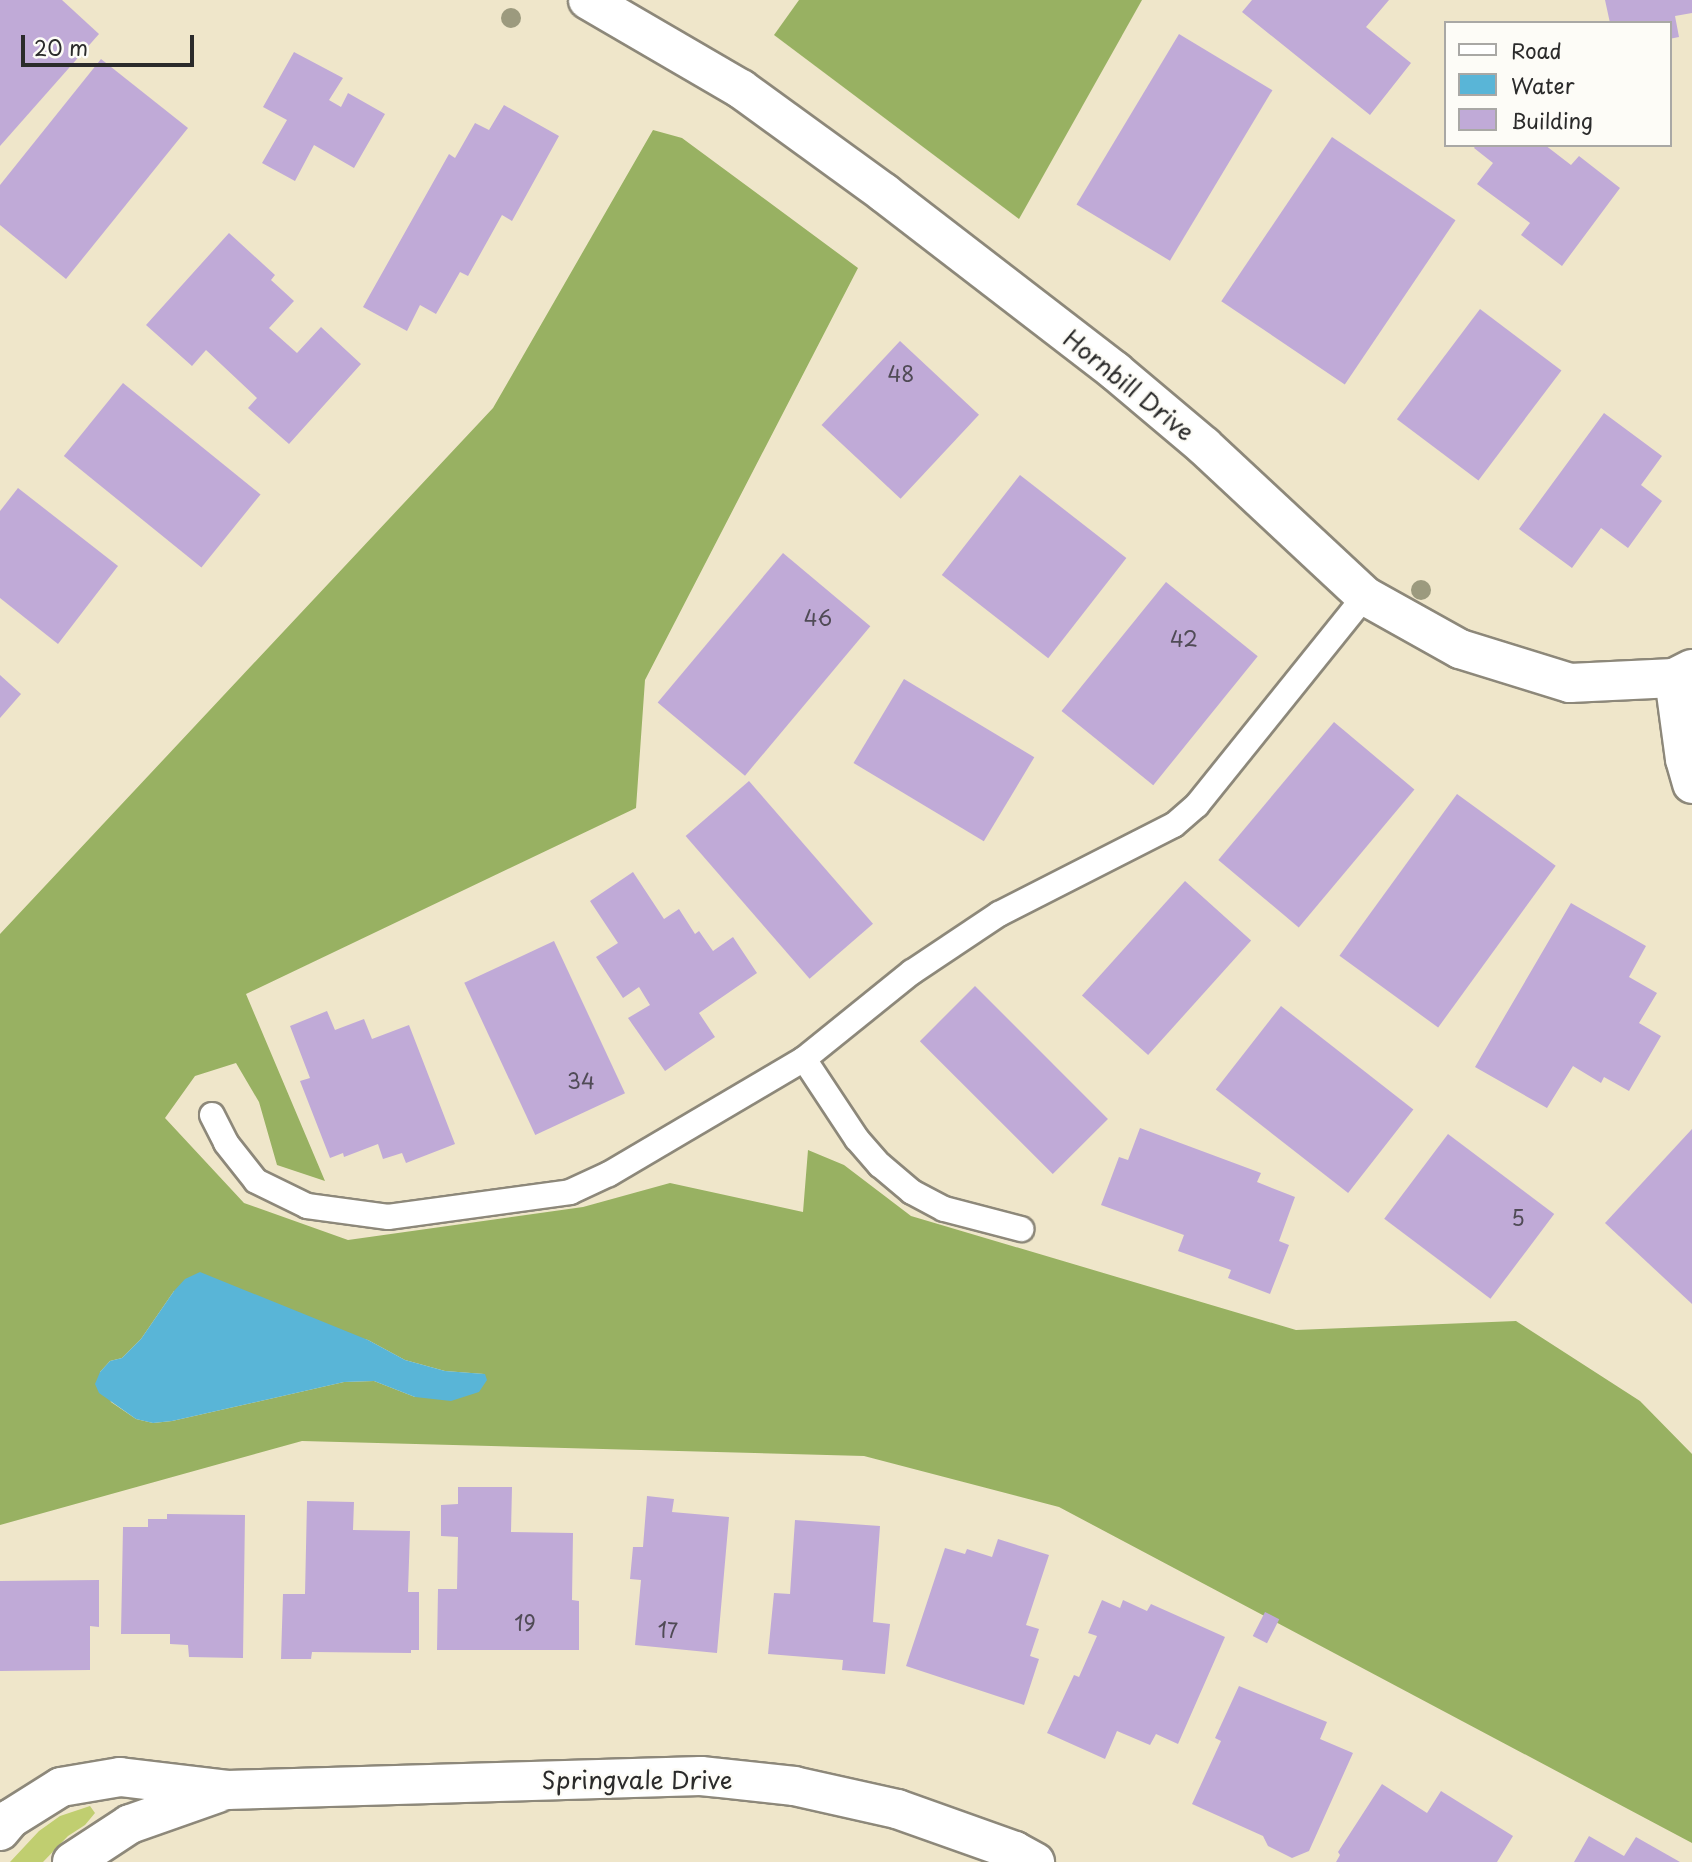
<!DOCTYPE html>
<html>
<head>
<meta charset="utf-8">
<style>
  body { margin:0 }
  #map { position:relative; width:1692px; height:1862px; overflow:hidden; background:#efe6ca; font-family:"Playpen Sans",sans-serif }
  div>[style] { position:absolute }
  .green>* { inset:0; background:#c0ce70 }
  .forest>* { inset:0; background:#98b162 }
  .water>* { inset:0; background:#59b5d7 }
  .building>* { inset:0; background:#c0aad7; transform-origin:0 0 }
  .roads { filter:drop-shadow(2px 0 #8d887a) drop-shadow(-2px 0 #8d887a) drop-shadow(0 2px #8d887a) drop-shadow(0 -2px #8d887a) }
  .lane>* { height:24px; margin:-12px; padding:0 12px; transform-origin:12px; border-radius:12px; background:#fff }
  .street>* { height:38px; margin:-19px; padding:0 19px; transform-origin:19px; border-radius:19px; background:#fff }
  .trees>* { width:20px; height:20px; margin:-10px; border-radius:50%; background:#9c9a7e }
  span { translate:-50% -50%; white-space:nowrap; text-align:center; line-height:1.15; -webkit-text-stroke:5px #fdfcf7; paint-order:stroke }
  .number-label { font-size:21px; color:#504b56 }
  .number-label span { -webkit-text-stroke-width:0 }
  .street-label { font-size:24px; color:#2b2b2b }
  .legend { position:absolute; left:1444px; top:21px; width:228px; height:126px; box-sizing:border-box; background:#fdfcf7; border:2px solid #a9a8a5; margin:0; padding:9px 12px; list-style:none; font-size:21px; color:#2b2b2b }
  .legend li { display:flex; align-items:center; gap:14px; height:35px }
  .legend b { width:35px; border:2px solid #a9a8a5 }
  .scale { position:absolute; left:21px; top:35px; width:173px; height:32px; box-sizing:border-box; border:4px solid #2b2b2b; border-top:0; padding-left:9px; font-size:21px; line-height:24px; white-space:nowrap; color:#2b2b2b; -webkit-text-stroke:5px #fdfcf7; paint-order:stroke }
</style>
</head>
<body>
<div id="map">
  <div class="green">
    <i style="clip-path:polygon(90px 1806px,95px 1813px,85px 1825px,68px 1836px,43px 1862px,10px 1862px,39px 1831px,60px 1816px)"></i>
  </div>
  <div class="forest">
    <i style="clip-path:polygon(799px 0,1142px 0,1019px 219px,774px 35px)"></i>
    <i style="clip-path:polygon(evenodd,653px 130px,682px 138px,858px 268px,645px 680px,636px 808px,246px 994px,325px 1181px,277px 1165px,259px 1102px,236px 1063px,195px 1076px,165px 1118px,244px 1203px,348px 1240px,583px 1207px,670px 1183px,803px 1212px,808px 1150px,844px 1165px,911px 1216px,1296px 1330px,1516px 1321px,1640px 1401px,1692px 1454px,1692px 1843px,1059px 1507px,864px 1456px,302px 1441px,0 1525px,0 934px,493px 408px,653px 130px,174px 1291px,368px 1340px,405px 1360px,445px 1371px,484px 1374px,415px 1397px,374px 1381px,344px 1382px,172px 1421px,153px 1423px,136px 1419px,111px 1402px,100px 1372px,110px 1361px,122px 1358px,141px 1339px,174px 1291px)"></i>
  </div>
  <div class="water">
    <i style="clip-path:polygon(200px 1272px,368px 1340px,405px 1360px,445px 1371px,485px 1374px,487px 1380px,479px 1392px,451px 1401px,415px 1397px,374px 1381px,344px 1382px,172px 1421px,153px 1423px,136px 1419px,99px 1393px,95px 1384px,100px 1372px,110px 1361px,122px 1358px,141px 1339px,174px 1291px,185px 1279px)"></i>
  </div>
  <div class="building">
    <i style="clip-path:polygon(0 0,62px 0,99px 34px,0 146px)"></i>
    <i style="clip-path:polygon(1252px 0,1389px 0,1366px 27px,1411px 63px,1370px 115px,1242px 12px)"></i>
    <i style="clip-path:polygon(1605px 0,1692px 0,1692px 13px,1675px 16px,1679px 37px,1669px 39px,1669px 23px,1610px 23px)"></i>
    <i style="left:1179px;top:34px;width:109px;height:199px;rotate:31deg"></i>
    <i style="clip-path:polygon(294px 52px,343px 78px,329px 100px,341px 107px,348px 93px,385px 114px,354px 168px,314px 145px,295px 181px,262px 163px,287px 120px,263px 107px)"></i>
    <i style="clip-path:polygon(101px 59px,188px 128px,66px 279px,0 225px,0 185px)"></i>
    <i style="clip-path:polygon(504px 105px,559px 136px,512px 221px,502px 215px,468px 276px,460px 272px,436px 314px,420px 305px,407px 331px,363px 307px,449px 154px,455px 158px,475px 123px,489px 130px)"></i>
    <i style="left:1332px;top:137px;width:149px;height:198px;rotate:34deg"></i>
    <i style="clip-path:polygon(1476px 145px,1545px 145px,1571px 165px,1579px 156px,1620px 188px,1562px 266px,1521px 235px,1530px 223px,1477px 184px,1493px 163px,1474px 148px)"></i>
    <i style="clip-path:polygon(229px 233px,275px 275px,271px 280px,294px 301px,269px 328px,297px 353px,321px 327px,361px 364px,289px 444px,248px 408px,257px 398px,206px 350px,192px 366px,146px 325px)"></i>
    <i style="left:1480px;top:309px;width:102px;height:138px;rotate:37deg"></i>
    <i style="left:900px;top:341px;width:108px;height:115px;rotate:43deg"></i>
    <i style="left:123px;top:383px;width:177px;height:94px;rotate:39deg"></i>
    <i style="clip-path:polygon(1604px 413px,1662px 456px,1641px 485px,1662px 501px,1628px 548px,1601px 528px,1572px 568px,1519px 529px)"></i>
    <i style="left:1020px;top:475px;width:135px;height:127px;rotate:38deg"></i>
    <i style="clip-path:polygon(18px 488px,118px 566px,58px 644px,0 598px,0 511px)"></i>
    <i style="left:783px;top:553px;width:114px;height:195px;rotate:40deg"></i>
    <i style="left:1166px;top:582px;width:118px;height:166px;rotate:39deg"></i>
    <i style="clip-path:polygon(0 675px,21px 694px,0 718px)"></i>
    <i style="left:904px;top:679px;width:152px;height:98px;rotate:31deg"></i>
    <i style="left:1334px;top:722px;width:105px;height:180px;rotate:40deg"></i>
    <i style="left:749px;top:781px;width:189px;height:84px;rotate:49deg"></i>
    <i style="left:1457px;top:794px;width:122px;height:200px;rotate:36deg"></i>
    <i style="clip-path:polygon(633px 872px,664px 919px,679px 909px,695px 934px,699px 931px,713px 951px,733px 937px,757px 973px,699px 1013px,715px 1037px,665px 1071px,628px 1018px,650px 1005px,639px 987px,623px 998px,596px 957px,618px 943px,590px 901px)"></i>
    <i style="left:1185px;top:881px;width:89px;height:154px;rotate:42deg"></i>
    <i style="clip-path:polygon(1571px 903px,1646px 946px,1629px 977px,1657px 993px,1639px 1023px,1661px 1036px,1629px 1091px,1604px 1077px,1601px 1083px,1573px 1066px,1547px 1108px,1475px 1067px)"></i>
    <i style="left:554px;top:941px;width:168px;height:99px;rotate:65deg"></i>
    <i style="left:975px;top:986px;width:188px;height:78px;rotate:45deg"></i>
    <i style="left:1281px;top:1006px;width:168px;height:106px;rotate:38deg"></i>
    <i style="clip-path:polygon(327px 1011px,335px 1030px,364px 1019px,372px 1039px,409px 1025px,455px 1144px,406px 1163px,402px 1153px,383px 1159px,378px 1144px,344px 1157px,343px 1153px,330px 1158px,300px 1081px,310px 1078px,290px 1026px)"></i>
    <i style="clip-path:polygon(1140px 1128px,1261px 1173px,1257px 1182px,1295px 1197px,1279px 1241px,1289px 1245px,1270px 1294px,1228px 1278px,1231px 1270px,1178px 1251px,1184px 1235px,1101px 1205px,1119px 1157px,1128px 1160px)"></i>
    <i style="clip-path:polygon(1692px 1129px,1692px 1304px,1605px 1223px)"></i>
    <i style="left:1448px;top:1134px;width:133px;height:106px;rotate:37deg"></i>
    <i style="clip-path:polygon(458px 1487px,512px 1487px,511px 1532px,573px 1533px,572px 1600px,579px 1601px,579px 1650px,437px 1650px,438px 1589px,457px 1589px,458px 1537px,441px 1536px,441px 1505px,458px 1504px)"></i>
    <i style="clip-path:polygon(647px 1496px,674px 1499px,672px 1512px,729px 1517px,717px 1653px,635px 1645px,641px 1580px,630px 1579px,633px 1547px,643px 1547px)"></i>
    <i style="clip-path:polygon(307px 1501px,354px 1502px,353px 1530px,410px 1531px,408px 1592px,419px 1592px,419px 1650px,411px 1650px,411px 1653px,312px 1652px,311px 1659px,281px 1659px,283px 1594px,305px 1594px)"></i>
    <i style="clip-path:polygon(167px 1514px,245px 1515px,243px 1658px,189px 1657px,188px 1645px,170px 1644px,170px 1634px,121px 1634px,123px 1527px,148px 1527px,148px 1519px,167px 1519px)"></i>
    <i style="clip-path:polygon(795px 1520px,880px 1526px,873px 1622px,890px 1624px,885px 1674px,842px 1670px,843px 1660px,768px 1654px,774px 1593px,790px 1594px)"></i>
    <i style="clip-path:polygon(998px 1539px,1049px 1555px,1026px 1625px,1039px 1629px,1030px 1656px,1039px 1659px,1024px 1705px,906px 1666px,945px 1548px,965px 1554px,967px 1549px,992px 1557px)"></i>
    <i style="clip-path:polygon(99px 1580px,99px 1627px,90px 1626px,90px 1670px,0 1671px,0 1581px)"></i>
    <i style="clip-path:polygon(1102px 1600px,1120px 1608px,1123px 1600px,1147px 1611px,1151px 1604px,1225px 1637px,1178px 1744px,1156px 1734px,1150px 1745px,1117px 1731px,1105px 1759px,1047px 1733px,1074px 1675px,1079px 1677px,1097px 1636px,1088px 1633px)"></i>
    <i style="left:1265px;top:1612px;width:16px;height:27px;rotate:27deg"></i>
    <i style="clip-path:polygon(1239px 1686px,1327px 1722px,1320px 1739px,1353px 1753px,1309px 1851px,1292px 1858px,1268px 1846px,1263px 1836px,1192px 1804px,1221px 1741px,1215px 1738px)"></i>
    <i style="clip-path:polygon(1382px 1784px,1427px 1813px,1441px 1791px,1513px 1836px,1497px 1862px,1336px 1862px,1340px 1855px,1338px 1852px)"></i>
    <i style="clip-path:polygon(1589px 1836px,1624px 1856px,1636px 1837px,1680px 1862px,1574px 1862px)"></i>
  </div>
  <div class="roads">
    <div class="lane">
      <i style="left:804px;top:1059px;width:96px;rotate:56.5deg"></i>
      <i style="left:857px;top:1139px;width:35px;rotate:49deg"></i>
      <i style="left:880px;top:1165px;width:42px;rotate:40.2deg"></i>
      <i style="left:912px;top:1192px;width:36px;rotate:28deg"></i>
      <i style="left:944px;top:1209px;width:80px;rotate:14.6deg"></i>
      <i style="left:212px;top:1115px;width:31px;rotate:63deg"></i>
      <i style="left:226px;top:1143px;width:48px;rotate:51.7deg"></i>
      <i style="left:256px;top:1181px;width:57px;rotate:26.1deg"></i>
      <i style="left:307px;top:1206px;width:82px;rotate:7.7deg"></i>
      <i style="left:388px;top:1217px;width:184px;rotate:-7.8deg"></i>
      <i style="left:570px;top:1192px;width:43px;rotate:-24.8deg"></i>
      <i style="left:609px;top:1174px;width:226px;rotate:-30.5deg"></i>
      <i style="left:804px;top:1059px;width:139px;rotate:-38.9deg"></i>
      <i style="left:912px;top:972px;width:105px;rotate:-33.7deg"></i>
      <i style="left:999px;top:914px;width:196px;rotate:-27deg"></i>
      <i style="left:1174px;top:825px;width:30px;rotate:-41deg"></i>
      <i style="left:1197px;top:805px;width:268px;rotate:-51.2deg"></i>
    </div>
    <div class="street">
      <i style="left:588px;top:0;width:177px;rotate:30.2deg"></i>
      <i style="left:741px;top:89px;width:177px;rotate:36deg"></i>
      <i style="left:884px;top:193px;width:292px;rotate:37.6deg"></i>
      <i style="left:1115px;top:371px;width:116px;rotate:40.1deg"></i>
      <i style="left:1204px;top:446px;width:220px;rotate:43deg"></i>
      <i style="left:1365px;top:596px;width:109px;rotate:29.2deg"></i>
      <i style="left:1460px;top:649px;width:115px;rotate:17.2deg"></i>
      <i style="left:1570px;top:683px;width:104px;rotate:-2.8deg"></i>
      <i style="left:1674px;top:678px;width:20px;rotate:-27deg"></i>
      <i style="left:1674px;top:678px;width:82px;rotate:82.3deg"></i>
      <i style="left:1685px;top:759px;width:26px;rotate:74deg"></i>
      <i style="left:0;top:1831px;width:16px;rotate:-50deg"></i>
      <i style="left:10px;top:1819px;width:60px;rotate:-32.1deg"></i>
      <i style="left:61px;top:1787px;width:60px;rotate:-9.6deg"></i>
      <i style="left:120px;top:1777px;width:108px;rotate:6.9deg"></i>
      <i style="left:227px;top:1790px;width:474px;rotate:-1.7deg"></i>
      <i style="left:701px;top:1776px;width:94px;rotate:6.1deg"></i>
      <i style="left:794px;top:1786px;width:106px;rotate:12.6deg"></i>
      <i style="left:897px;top:1809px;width:125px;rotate:19.6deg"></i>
      <i style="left:1015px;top:1851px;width:23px;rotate:29deg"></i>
      <i style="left:72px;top:1862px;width:69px;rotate:-33.2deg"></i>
      <i style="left:130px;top:1824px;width:93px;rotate:-19.4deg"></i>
    </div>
  </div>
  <div class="trees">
    <i style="left:511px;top:18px"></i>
    <i style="left:1421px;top:590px"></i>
  </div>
  <div class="number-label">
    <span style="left:901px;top:373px">48</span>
    <span style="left:818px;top:617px">46</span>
    <span style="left:1184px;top:638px">42</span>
    <span style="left:581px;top:1080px">34</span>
    <span style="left:1518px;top:1217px">5</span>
    <span style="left:525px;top:1622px">19</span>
    <span style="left:668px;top:1629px">17</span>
  </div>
  <div class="street-label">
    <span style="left:1129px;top:385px;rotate:39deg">Hornbill Drive</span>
    <span style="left:637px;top:1780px">Springvale Drive</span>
  </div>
  <ul class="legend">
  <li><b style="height:9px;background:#fff"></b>Road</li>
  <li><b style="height:19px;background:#59b5d7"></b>Water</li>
  <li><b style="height:19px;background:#c0aad7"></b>Building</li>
  </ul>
  <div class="scale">20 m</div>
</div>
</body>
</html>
